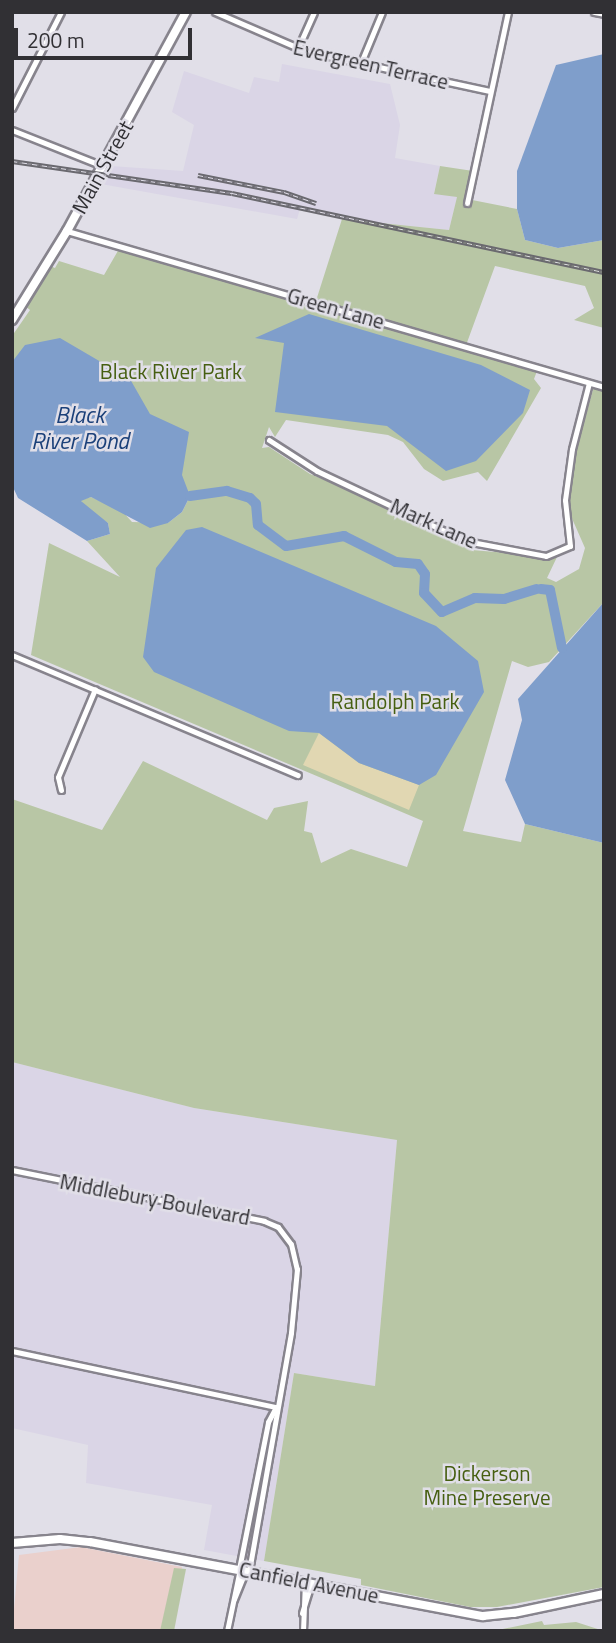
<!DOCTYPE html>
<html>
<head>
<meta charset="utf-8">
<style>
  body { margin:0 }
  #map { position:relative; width:616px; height:1643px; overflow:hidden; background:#e1dfe8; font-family:"Titillium Web",sans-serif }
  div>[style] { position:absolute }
  .commercial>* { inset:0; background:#ead0cc }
  .built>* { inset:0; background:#dad5e6 }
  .green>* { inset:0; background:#b8c6a5 }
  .sand>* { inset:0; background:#e1d7b2 }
  .water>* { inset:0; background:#7f9ecb }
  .river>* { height:10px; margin:-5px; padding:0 5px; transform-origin:5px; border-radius:5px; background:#7f9ecb }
  .roads { filter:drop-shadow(2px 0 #87848d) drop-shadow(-2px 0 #87848d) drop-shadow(0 2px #87848d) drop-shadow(0 -2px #87848d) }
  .street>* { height:5px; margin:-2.5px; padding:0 2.5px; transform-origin:2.5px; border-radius:2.5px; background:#fff }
  .secondary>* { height:8px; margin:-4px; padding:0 4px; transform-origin:4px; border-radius:4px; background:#fff }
  .rail>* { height:4.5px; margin-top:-2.25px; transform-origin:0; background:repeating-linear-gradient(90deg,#e1dfe8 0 5px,#6a696f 0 10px); box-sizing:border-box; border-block:2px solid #6a696f }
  span { translate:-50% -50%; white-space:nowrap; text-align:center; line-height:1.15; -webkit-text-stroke:5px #e1dfe8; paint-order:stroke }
  .street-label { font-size:21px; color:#313034 }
  .park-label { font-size:21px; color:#465f11 }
  .water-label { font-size:23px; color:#1b4079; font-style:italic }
  .frame { position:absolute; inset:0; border:14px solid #313034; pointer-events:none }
  .scale { position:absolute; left:14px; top:28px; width:178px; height:32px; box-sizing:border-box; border:4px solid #313034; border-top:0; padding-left:9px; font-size:21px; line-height:24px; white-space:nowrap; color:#313034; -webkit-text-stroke:5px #e1dfe8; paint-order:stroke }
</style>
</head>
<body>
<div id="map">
  <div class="commercial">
    <i style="clip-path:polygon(81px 1547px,182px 1567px,169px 1631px,12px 1631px,19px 1555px)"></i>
  </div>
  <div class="built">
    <i style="clip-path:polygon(282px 64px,390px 84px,400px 125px,395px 158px,440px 166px,434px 193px,457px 197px,449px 230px,342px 219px,300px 209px,297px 219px,101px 184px,111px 166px,183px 171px,194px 125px,172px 112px,184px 71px,249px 93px,254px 77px,279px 82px)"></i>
    <i style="clip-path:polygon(12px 1062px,194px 1108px,397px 1140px,375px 1386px,294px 1373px,264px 1561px,204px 1550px,212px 1505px,86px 1483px,88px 1445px,12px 1428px)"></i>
  </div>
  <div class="green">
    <i style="clip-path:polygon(440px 166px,473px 171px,467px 199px,517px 209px,525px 240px,558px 248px,604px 240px,604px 328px,574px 320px,594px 308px,585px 286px,495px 266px,465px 348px,537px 371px,534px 379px,541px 388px,487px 481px,478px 472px,443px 481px,424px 469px,403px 442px,388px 435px,286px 420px,275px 437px,269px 427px,262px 448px,269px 447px,310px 474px,407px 513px,472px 550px,557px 557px,547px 578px,556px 582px,579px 569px,585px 548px,563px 498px,594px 386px,604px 389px,604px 602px,549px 662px,528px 667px,512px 661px,463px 831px,521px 842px,525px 824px,604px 843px,604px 1587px,497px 1607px,470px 1607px,361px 1585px,361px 1579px,264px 1561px,294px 1373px,375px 1386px,397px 1140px,194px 1108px,12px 1062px,12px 799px,102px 830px,143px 761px,267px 820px,274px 808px,308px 801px,304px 831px,312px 833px,321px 863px,351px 849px,407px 867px,423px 821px,31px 655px,49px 543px,120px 577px,87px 541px,110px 534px,108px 523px,89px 511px,80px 500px,91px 497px,123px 512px,132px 522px,168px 523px,182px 512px,190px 496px,12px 405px,12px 336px,30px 310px,25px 306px,50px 266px,55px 268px,59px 261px,104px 275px,119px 249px,315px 304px,342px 219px,449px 230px,457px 197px,434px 194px)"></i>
    <i style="clip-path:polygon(174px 1568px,186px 1569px,174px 1631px,160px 1631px)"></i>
    <i style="clip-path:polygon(542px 1621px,544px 1625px,576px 1622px,604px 1631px,493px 1631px)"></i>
  </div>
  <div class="sand">
    <i style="clip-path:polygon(319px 733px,359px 763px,419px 785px,409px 810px,303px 765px)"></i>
  </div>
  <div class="water">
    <i style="clip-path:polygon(604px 54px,604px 240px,558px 248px,525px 240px,517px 209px,517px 171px,556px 65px)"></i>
    <i style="clip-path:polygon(309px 314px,481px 365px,530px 390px,523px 413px,476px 461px,446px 471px,387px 426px,275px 412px,284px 343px,255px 338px)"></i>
    <i style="clip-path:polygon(60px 338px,130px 379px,150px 414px,189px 432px,182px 475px,190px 496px,182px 512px,168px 523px,150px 528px,91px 497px,81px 501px,108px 523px,110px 534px,87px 541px,18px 498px,12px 485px,12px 362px,25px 345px)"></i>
    <i style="clip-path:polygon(202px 527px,436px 626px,478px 661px,484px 692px,436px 775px,419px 785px,359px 763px,319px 733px,289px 731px,154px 672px,143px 657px,156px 568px,186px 530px)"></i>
    <i style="clip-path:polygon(604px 602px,604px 843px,525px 824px,505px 780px,522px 720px,518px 699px)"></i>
  </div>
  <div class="river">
    <i style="left:190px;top:496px;width:37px;rotate:-8deg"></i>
    <i style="left:227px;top:491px;width:24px;rotate:17deg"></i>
    <i style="left:250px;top:498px;width:8px;rotate:45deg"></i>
    <i style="left:256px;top:504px;width:21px;rotate:85deg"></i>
    <i style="left:258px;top:525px;width:35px;rotate:37deg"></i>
    <i style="left:286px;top:546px;width:59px;rotate:-9.8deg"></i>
    <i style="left:344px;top:536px;width:58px;rotate:26.6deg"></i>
    <i style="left:396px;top:562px;width:22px;rotate:5deg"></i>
    <i style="left:418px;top:564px;width:12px;rotate:55deg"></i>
    <i style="left:425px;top:574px;width:19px;rotate:93deg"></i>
    <i style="left:424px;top:593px;width:26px;rotate:47deg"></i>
    <i style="left:442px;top:612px;width:36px;rotate:-23deg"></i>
    <i style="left:475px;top:598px;width:29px;rotate:2deg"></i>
    <i style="left:504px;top:599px;width:34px;rotate:-17deg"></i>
    <i style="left:541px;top:589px;width:9px;rotate:6deg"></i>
    <i style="left:550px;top:590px;width:59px;rotate:78.3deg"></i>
  </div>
  <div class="roads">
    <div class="street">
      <i style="left:215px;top:12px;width:98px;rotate:23.4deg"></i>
      <i style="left:305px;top:51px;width:189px;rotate:12.2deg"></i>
      <i style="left:594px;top:12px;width:10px;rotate:11deg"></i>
      <i style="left:298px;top:48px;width:39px;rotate:-66deg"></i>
      <i style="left:360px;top:65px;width:57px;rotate:-67.5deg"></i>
      <i style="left:12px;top:108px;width:108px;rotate:-63deg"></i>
      <i style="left:12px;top:130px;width:98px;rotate:21.6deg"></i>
      <i style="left:467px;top:203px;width:195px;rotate:-77.9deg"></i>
      <i style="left:67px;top:231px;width:559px;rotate:16.2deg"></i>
      <i style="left:269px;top:440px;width:57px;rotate:32.9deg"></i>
      <i style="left:317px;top:471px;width:165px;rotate:25.2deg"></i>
      <i style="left:466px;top:541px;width:81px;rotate:10.6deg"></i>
      <i style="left:546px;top:556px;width:26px;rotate:-23deg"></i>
      <i style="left:570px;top:546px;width:46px;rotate:-96.2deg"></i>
      <i style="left:565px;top:500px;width:51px;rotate:-82.2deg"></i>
      <i style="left:572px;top:449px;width:68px;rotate:-75.6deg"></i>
      <i style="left:12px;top:655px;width:310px;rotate:22.8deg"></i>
      <i style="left:61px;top:790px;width:13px;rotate:-103deg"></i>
      <i style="left:58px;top:777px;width:95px;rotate:-67.2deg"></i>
      <i style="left:12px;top:1170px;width:257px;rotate:11.4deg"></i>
      <i style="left:264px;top:1221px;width:15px;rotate:23deg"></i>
      <i style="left:278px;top:1227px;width:21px;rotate:53deg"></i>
      <i style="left:291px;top:1244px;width:26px;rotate:77deg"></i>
      <i style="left:297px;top:1269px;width:64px;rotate:95.4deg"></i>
      <i style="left:291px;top:1333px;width:242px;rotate:100deg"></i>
      <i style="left:12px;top:1351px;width:270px;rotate:12deg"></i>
      <i style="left:239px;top:1569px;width:150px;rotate:-78.8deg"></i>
      <i style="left:268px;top:1422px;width:17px;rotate:-62deg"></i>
      <i style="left:234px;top:1599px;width:31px;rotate:-68deg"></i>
      <i style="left:302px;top:1613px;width:31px;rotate:-73deg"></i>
      <i style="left:227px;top:1631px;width:63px;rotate:-78.2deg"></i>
      <i style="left:303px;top:1631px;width:49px;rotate:-87.7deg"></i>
    </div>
    <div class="secondary">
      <i style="left:12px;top:320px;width:105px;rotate:-58.3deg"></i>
      <i style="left:67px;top:231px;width:249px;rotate:-61.5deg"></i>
      <i style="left:12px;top:1543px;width:48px;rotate:-4.8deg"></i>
      <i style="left:60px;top:1539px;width:30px;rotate:6deg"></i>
      <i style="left:90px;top:1542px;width:400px;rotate:10.7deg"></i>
      <i style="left:483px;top:1616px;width:31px;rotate:-6deg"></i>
      <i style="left:514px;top:1613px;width:92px;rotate:-11.9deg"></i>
    </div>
  </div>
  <div class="rail">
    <i style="left:12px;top:161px;width:222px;rotate:8.3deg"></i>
    <i style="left:232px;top:193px;width:380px;rotate:12deg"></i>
    <i style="left:198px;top:175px;width:88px;rotate:11.2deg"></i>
    <i style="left:284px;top:192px;width:34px;rotate:19deg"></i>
  </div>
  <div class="street-label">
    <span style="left:371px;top:64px;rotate:13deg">Evergreen Terrace</span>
    <span style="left:102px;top:167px;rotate:-61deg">Main Street</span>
    <span style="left:336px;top:308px;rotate:16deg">Green Lane</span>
    <span style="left:434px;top:523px;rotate:24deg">Mark Lane</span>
    <span style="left:155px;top:1199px;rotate:11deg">Middlebury Boulevard</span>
    <span style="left:309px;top:1582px;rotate:11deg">Canfield Avenue</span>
  </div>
  <div class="park-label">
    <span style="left:171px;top:371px">Black River Park</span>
    <span style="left:395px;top:701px">Randolph Park</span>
    <span style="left:487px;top:1485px">Dickerson<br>Mine Preserve</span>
  </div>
  <div class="water-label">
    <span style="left:80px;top:428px">Black<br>River Pond</span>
  </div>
  <div class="frame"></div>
  <div class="scale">200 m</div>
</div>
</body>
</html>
